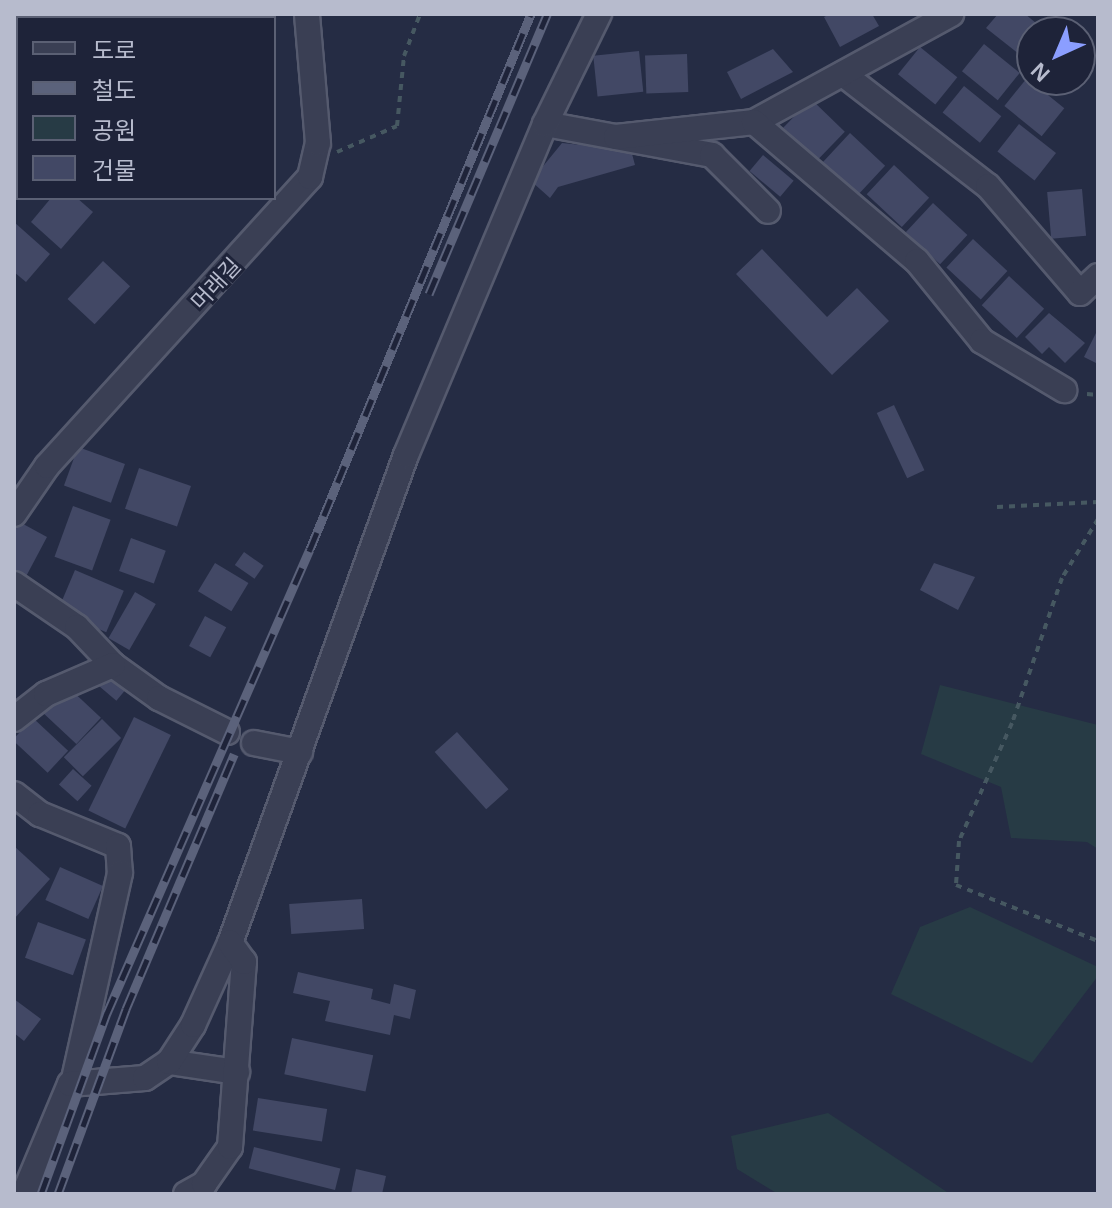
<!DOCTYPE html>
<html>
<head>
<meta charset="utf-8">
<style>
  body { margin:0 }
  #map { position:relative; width:1112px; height:1208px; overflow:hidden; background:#252c44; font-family:Helvetica,"Noto Sans KR",sans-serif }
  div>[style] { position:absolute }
  .green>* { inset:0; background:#273b45 }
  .building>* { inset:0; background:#424865; transform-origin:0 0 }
  .path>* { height:4px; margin-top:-2px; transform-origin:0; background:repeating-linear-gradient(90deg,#465861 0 6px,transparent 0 12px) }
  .roads { filter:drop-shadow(2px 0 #555a6e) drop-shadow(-2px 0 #555a6e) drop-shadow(0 2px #555a6e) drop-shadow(0 -2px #555a6e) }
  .minor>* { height:24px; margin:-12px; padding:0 12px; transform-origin:12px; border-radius:12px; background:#3a3f54 }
  .rail>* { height:9px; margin-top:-4.5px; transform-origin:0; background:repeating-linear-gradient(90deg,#1e2339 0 18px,#5b627b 0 36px); box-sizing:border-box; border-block:2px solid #5b627b }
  span { translate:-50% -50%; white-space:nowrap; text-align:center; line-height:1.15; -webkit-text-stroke:6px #1e2339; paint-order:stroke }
  .street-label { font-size:22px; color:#b7bbcd }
  .frame { position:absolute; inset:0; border:16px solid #b7bbcd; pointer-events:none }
  .legend { position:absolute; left:16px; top:16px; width:260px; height:184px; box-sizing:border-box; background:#1e2339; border:2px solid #5b6074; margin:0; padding:10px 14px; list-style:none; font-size:24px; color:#b7bbcd }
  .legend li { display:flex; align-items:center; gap:16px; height:40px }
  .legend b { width:40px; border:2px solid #5b6074 }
  .north { position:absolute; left:1016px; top:16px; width:80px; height:80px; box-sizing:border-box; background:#1e2339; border:2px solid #5b6074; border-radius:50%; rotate:224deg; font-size:22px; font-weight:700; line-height:32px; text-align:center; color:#b7bbcd }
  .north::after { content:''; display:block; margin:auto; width:28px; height:36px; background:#8b9eff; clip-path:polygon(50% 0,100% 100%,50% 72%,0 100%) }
</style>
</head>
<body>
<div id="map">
  <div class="green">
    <i style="clip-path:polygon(940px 685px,1098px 725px,1098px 849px,1087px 842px,1011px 838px,1001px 787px,921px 754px)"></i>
    <i style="clip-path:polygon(970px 907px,1098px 967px,1098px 976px,1032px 1063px,891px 994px,920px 927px)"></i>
    <i style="clip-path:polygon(828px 1113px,950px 1194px,778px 1194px,737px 1169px,731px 1136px)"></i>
  </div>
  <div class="building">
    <i style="clip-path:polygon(830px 14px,872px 14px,879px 26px,840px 47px,824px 17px)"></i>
    <i style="clip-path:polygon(998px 14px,1025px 14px,1047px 32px,1032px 32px,1024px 58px,986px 28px)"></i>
    <i style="left:984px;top:44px;width:46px;height:35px;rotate:39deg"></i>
    <i style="left:920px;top:47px;width:48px;height:35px;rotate:39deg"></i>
    <i style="clip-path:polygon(773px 49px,793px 72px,741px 99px,727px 72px)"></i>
    <i style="left:639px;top:51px;width:41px;height:46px;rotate:84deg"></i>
    <i style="left:687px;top:54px;width:38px;height:42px;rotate:88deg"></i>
    <i style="left:1027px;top:78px;width:48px;height:36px;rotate:39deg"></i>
    <i style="left:964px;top:86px;width:48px;height:34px;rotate:39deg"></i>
    <i style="left:811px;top:99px;width:47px;height:40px;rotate:44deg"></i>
    <i style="left:1019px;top:124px;width:47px;height:35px;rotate:38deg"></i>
    <i style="left:850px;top:133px;width:48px;height:40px;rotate:43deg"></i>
    <i style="clip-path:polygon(562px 143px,631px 150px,635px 165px,558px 187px,550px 198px,531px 181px)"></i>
    <i style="left:763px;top:155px;width:40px;height:21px;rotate:40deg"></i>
    <i style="left:894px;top:165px;width:48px;height:40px;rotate:43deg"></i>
    <i style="left:1082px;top:189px;width:47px;height:35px;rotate:85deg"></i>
    <i style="clip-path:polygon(51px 198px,77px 198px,93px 212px,61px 249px,31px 222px)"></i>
    <i style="left:933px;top:203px;width:47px;height:40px;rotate:43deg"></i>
    <i style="clip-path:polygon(14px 222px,50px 254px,26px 282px,14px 272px)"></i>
    <i style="left:973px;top:239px;width:47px;height:39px;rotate:43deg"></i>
    <i style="clip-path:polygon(762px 249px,827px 317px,857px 288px,889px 321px,832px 375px,736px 274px)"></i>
    <i style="left:103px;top:261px;width:37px;height:52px;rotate:43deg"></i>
    <i style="left:1009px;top:276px;width:48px;height:40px;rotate:43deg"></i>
    <i style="clip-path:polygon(1049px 313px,1085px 343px,1065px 363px,1049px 347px,1042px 354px,1025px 337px)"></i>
    <i style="clip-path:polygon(1098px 329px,1098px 364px,1084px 357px)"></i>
    <i style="left:894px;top:405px;width:72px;height:19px;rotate:65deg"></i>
    <i style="left:78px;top:447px;width:50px;height:41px;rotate:20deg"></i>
    <i style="left:139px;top:468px;width:55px;height:43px;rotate:19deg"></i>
    <i style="left:73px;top:506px;width:40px;height:54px;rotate:20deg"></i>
    <i style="clip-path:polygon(14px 519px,47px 537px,22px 584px,14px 580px)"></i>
    <i style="left:131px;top:538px;width:37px;height:35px;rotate:20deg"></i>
    <i style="left:244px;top:552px;width:24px;height:16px;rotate:35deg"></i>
    <i style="left:215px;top:563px;width:39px;height:33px;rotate:31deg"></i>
    <i style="clip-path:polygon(934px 563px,975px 577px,958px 610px,920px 590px)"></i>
    <i style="left:75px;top:570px;width:53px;height:45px;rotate:23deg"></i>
    <i style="left:135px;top:592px;width:24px;height:53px;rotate:30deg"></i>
    <i style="left:205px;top:616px;width:24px;height:34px;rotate:28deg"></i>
    <i style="left:112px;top:667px;width:25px;height:23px;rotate:40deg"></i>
    <i style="left:68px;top:687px;width:45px;height:36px;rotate:43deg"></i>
    <i style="left:134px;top:717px;width:41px;height:104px;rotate:26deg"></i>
    <i style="left:33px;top:718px;width:48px;height:30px;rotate:43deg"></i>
    <i style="left:102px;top:719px;width:27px;height:54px;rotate:45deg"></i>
    <i style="left:457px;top:732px;width:77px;height:30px;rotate:48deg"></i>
    <i style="left:73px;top:769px;width:25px;height:21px;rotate:42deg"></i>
    <i style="clip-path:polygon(14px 846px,50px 879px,14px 919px)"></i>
    <i style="left:60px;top:867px;width:47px;height:36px;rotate:24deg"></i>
    <i style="left:362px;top:899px;width:30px;height:73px;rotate:86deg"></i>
    <i style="left:38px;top:922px;width:51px;height:38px;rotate:20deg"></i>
    <i style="clip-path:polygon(298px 972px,373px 989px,371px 999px,390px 1004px,394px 984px,416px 990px,410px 1019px,394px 1015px,390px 1035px,325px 1021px,330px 1001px,293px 993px)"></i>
    <i style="clip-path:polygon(14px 999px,41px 1019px,24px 1041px,14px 1033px)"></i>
    <i style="left:292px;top:1038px;width:83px;height:37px;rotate:12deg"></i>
    <i style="left:258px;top:1098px;width:70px;height:33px;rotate:9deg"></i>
    <i style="left:254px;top:1147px;width:89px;height:22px;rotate:14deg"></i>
    <i style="clip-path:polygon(356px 1169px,386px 1176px,382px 1194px,351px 1194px)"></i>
  </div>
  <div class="path">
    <i style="left:337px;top:152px;width:65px;rotate:-23.4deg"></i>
    <i style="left:397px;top:126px;width:70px;rotate:-84.3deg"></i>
    <i style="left:404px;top:56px;width:45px;rotate:-69.1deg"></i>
    <i style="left:1087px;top:394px;width:11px;rotate:5deg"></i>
    <i style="left:997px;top:507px;width:101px;rotate:-2.8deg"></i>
    <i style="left:1098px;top:519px;width:69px;rotate:121.4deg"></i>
    <i style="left:1062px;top:578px;width:153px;rotate:109deg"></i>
    <i style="left:1012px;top:723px;width:129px;rotate:114.2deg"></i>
    <i style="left:959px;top:841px;width:44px;rotate:93.9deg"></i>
    <i style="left:956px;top:885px;width:153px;rotate:21.5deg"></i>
  </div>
  <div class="roads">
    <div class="minor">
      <i style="left:14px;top:68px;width:6px;rotate:-51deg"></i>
      <i style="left:843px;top:74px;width:183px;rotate:37.7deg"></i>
      <i style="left:988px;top:186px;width:141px;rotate:49.3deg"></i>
      <i style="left:1080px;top:293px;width:25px;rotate:-43deg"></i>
      <i style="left:754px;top:122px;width:225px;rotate:-28.7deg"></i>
      <i style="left:545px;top:124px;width:170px;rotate:10.5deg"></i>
      <i style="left:712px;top:155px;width:79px;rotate:45deg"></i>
      <i style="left:616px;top:137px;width:139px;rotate:-6.2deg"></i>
      <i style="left:754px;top:122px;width:214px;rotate:40.5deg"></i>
      <i style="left:917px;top:261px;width:103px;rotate:50.9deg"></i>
      <i style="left:982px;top:341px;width:96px;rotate:30.9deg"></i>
      <i style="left:14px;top:514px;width:58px;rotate:-55.5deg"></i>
      <i style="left:47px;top:466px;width:391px;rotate:-47.7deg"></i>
      <i style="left:310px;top:177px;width:35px;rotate:-77deg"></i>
      <i style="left:318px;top:143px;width:129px;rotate:-94.9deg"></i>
      <i style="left:14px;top:584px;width:76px;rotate:34.3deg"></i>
      <i style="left:77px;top:627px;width:52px;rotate:46.5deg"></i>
      <i style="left:113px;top:665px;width:57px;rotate:35.7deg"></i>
      <i style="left:159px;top:698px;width:76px;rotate:26.6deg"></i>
      <i style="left:14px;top:719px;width:41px;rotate:-38deg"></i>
      <i style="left:46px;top:694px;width:73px;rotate:-23.4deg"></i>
      <i style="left:254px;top:743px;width:47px;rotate:11.1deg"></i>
      <i style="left:14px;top:794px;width:33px;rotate:38deg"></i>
      <i style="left:40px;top:814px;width:84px;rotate:22.3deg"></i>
      <i style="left:118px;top:846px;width:27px;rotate:86deg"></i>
      <i style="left:120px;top:873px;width:216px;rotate:102.6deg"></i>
      <i style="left:169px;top:1062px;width:69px;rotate:8.4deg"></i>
      <i style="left:24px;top:1194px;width:119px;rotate:-67.3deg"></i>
      <i style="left:70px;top:1084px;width:75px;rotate:-4.6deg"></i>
      <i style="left:145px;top:1078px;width:29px;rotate:-34deg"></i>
      <i style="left:169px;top:1062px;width:44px;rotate:-57deg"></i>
      <i style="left:193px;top:1025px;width:90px;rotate:-65.7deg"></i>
      <i style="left:230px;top:943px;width:519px;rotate:-70.17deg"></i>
      <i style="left:406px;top:455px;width:359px;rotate:-67.2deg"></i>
      <i style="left:545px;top:124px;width:123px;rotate:-63.9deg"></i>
      <i style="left:186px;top:1194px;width:21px;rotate:-29deg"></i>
      <i style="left:204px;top:1184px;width:45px;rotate:-54.9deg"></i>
      <i style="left:230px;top:1147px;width:186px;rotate:-85.7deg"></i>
      <i style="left:244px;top:962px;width:24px;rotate:-126deg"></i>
    </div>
  </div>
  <div class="rail">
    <i style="left:429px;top:294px;width:304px;rotate:-67.1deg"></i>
    <i style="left:41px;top:1194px;width:193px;rotate:-70deg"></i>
    <i style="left:107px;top:1013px;width:506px;rotate:-66.37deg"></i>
    <i style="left:310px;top:549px;width:579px;rotate:-67.56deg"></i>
    <i style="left:58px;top:1194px;width:197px;rotate:-69.8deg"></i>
    <i style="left:126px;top:1009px;width:277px;rotate:-67deg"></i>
  </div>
  <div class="street-label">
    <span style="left:216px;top:284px;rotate:-47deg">머래길</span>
  </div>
  <div class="frame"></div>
  <ul class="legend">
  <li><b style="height:10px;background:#3a3f54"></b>도로</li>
  <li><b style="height:10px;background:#5b627b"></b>철도</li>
  <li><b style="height:22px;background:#273b45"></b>공원</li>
  <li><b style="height:22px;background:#424865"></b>건물</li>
  </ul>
  <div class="north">N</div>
</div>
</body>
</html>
